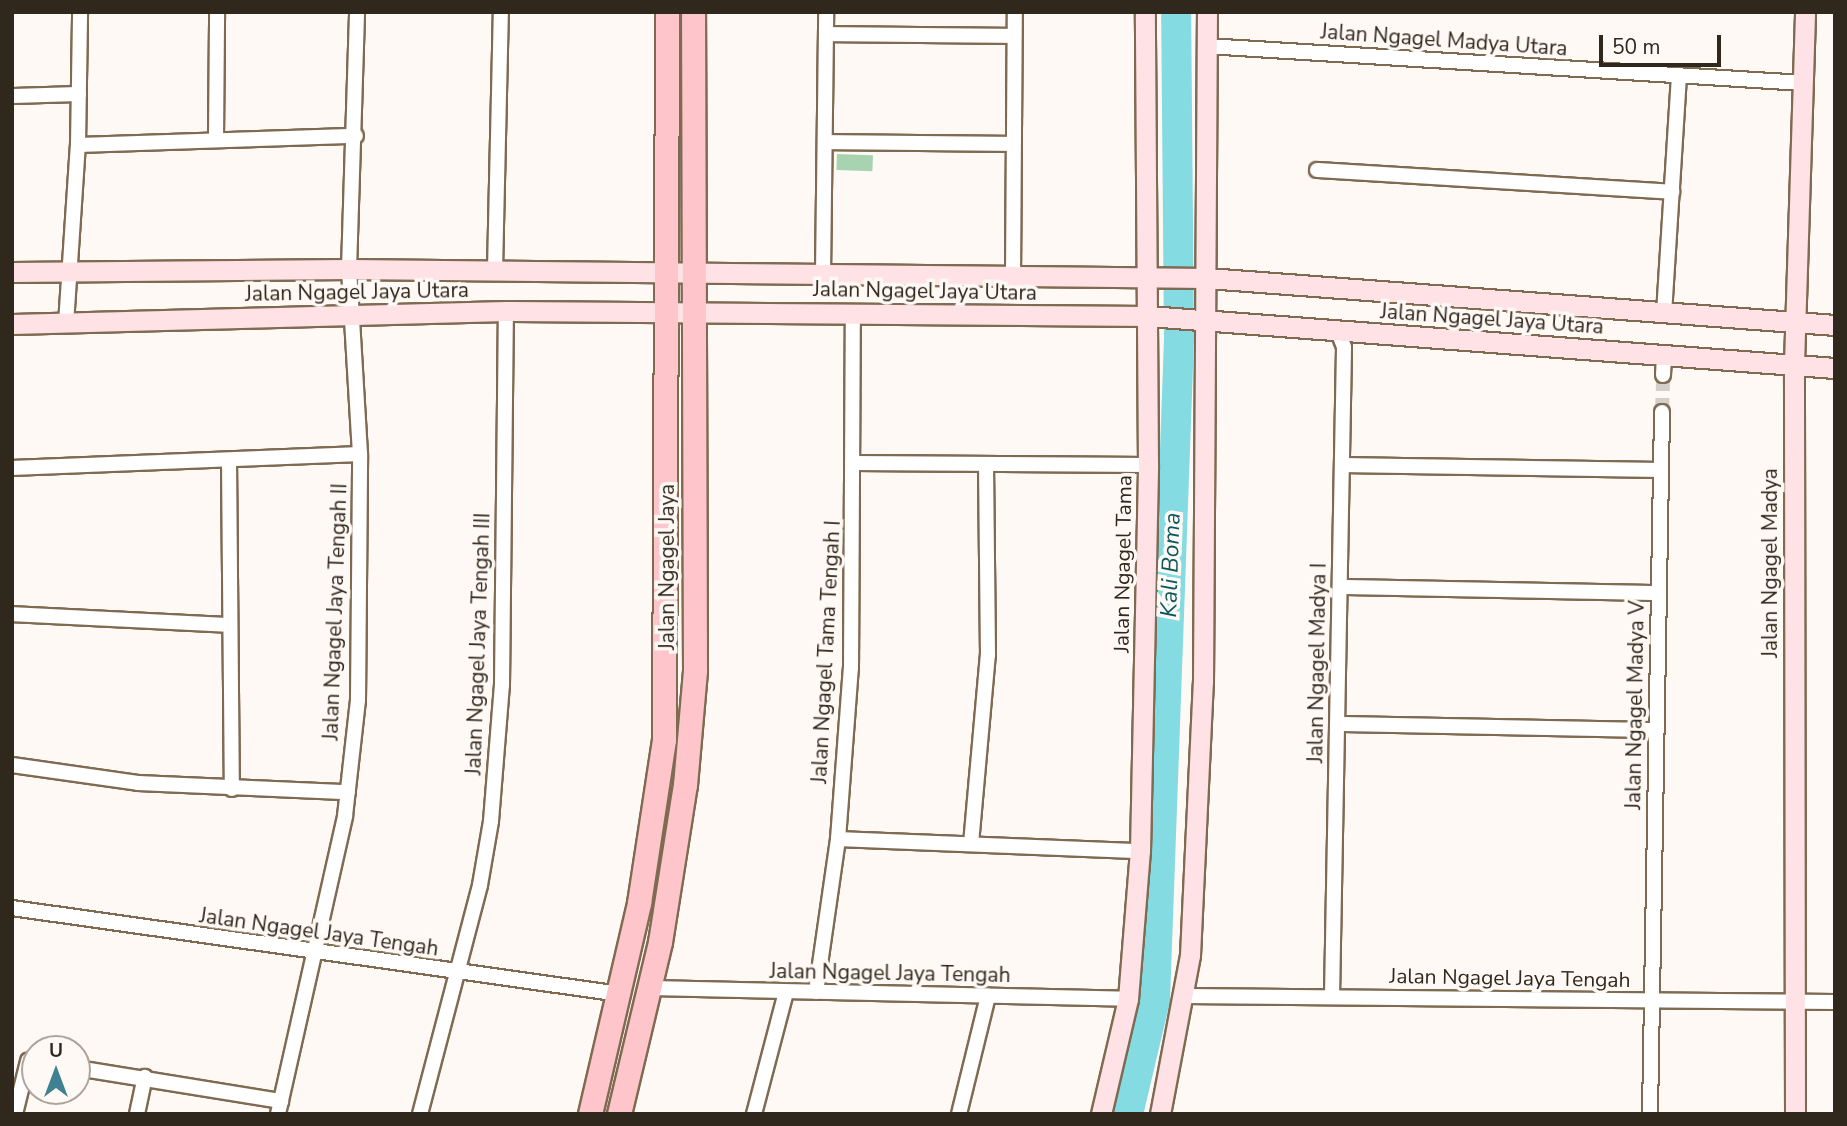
<!DOCTYPE html>
<html>
<head>
<meta charset="utf-8">
<style>
  body { margin:0 }
  #map { position:relative; width:1847px; height:1126px; overflow:hidden; background:#fef9f4; font-family:"Nunito Sans",sans-serif }
  div>[style] { position:absolute }
  .green>* { inset:0; background:#a8d3b1; transform-origin:0 0 }
  .river>* { height:30px; margin:-15px; padding:0 15px; transform-origin:15px; border-radius:15px; background:#84dbe1 }
  .street-tunnel>* { height:14px; margin-top:-7px; transform-origin:0; background:repeating-linear-gradient(90deg,#d5cfc9 0 14px,transparent 0 21px) }
  .roads { filter:drop-shadow(2px 0 #7f6a52) drop-shadow(-2px 0 #7f6a52) drop-shadow(0 2px #7f6a52) drop-shadow(0 -2px #7f6a52) }
  .street>* { height:14px; margin:-7px; padding:0 7px; transform-origin:7px; border-radius:7px; background:#fff }
  .secondary>* { height:19px; margin:-9.5px; padding:0 9.5px; transform-origin:9.5px; border-radius:9.5px; background:#fee2e5 }
  .primary>* { height:23px; margin:-11.5px; padding:0 11.5px; transform-origin:11.5px; border-radius:11.5px; background:#fec5cb }
  span { translate:-50% -50%; white-space:nowrap; text-align:center; line-height:1.15; -webkit-text-stroke:7px #fef9f4; paint-order:stroke }
  .street-label { font-size:21px; color:#30271d }
  .water-label { font-size:23px; color:#0b595d; font-style:italic }
  .frame { position:absolute; inset:0; border:14px solid #30271d; pointer-events:none }
  .north { position:absolute; left:21px; top:1035px; width:70px; height:70px; box-sizing:border-box; background:#fef9f4; border:2px solid #aca59e; border-radius:50%; rotate:0deg; font-size:19px; font-weight:700; line-height:28px; text-align:center; color:#30271d }
  .north::after { content:''; display:block; margin:auto; width:24px; height:32px; background:#3f8193; clip-path:polygon(50% 0,100% 100%,50% 72%,0 100%) }
  .scale { position:absolute; left:1599px; top:35px; width:122px; height:32px; box-sizing:border-box; border:4px solid #30271d; border-top:0; padding-left:9px; font-size:21px; line-height:24px; white-space:nowrap; color:#30271d; -webkit-text-stroke:5px #fef9f4; paint-order:stroke }
</style>
</head>
<body>
<div id="map">
  <div class="green">
    <i style="left:837px;top:154px;width:36px;height:16px;rotate:2deg"></i>
  </div>
  <div class="river">
    <i style="left:1128px;top:1114px;width:117px;rotate:-76.7deg"></i>
    <i style="left:1155px;top:1000px;width:660px;rotate:-87.92deg"></i>
    <i style="left:1179px;top:340px;width:328px;rotate:-90.5deg"></i>
  </div>
  <div class="street-tunnel">
    <i style="left:1662px;top:412px;width:37px;rotate:-88deg"></i>
  </div>
  <div class="roads">
    <div class="street">
      <i style="left:826px;top:34px;width:188px;rotate:0.6deg"></i>
      <i style="left:1207px;top:46px;width:598px;rotate:3.55deg"></i>
      <i style="left:12px;top:96px;width:67px;rotate:-1.7deg"></i>
      <i style="left:216px;top:138px;width:126px;rotate:-89.5deg"></i>
      <i style="left:825px;top:142px;width:188px;rotate:0.6deg"></i>
      <i style="left:78px;top:145px;width:278px;rotate:-1.9deg"></i>
      <i style="left:1317px;top:170px;width:356px;rotate:3.5deg"></i>
      <i style="left:495px;top:270px;width:258px;rotate:-88.7deg"></i>
      <i style="left:823px;top:274px;width:262px;rotate:-89.3deg"></i>
      <i style="left:1013px;top:275px;width:263px;rotate:-89.6deg"></i>
      <i style="left:1664px;top:314px;width:239px;rotate:-86.4deg"></i>
      <i style="left:66px;top:324px;width:179px;rotate:-86.2deg"></i>
      <i style="left:78px;top:145px;width:133px;rotate:-89.1deg"></i>
      <i style="left:1663px;top:375px;width:21px;rotate:-87deg"></i>
      <i style="left:229px;top:460px;width:329px;rotate:89.5deg"></i>
      <i style="left:854px;top:463px;width:294px;rotate:0.4deg"></i>
      <i style="left:1342px;top:465px;width:319px;rotate:0.9deg"></i>
      <i style="left:12px;top:468px;width:348px;rotate:-2.3deg"></i>
      <i style="left:1340px;top:587px;width:318px;rotate:1.1deg"></i>
      <i style="left:12px;top:614px;width:218px;rotate:2.9deg"></i>
      <i style="left:1337px;top:724px;width:318px;rotate:1.1deg"></i>
      <i style="left:12px;top:765px;width:127px;rotate:8.1deg"></i>
      <i style="left:138px;top:783px;width:210px;rotate:2.5deg"></i>
      <i style="left:838px;top:839px;width:302px;rotate:2.3deg"></i>
      <i style="left:971px;top:844px;width:190px;rotate:-84.9deg"></i>
      <i style="left:988px;top:655px;width:190px;rotate:-90.6deg"></i>
      <i style="left:12px;top:908px;width:614px;rotate:8.05deg"></i>
      <i style="left:651px;top:988px;width:477px;rotate:1.3deg"></i>
      <i style="left:816px;top:992px;width:155px;rotate:-81.8deg"></i>
      <i style="left:838px;top:839px;width:171px;rotate:-85.7deg"></i>
      <i style="left:851px;top:668px;width:356px;rotate:-89.7deg"></i>
      <i style="left:1185px;top:996px;width:650px;rotate:0.53deg"></i>
      <i style="left:1332px;top:997px;width:650px;rotate:-88.94deg"></i>
      <i style="left:1344px;top:347px;width:17px;rotate:-111deg"></i>
      <i style="left:77px;top:1068px;width:207px;rotate:9.2deg"></i>
      <i style="left:15px;top:1114px;width:55px;rotate:-76.2deg"></i>
      <i style="left:137px;top:1114px;width:38px;rotate:-78deg"></i>
      <i style="left:278px;top:1114px;width:305px;rotate:-77.3deg"></i>
      <i style="left:345px;top:816px;width:117px;rotate:-83.6deg"></i>
      <i style="left:358px;top:700px;width:246px;rotate:-89.5deg"></i>
      <i style="left:360px;top:454px;width:185px;rotate:-93.4deg"></i>
      <i style="left:349px;top:269px;width:257px;rotate:-88.2deg"></i>
      <i style="left:420px;top:1114px;width:237px;rotate:-75.3deg"></i>
      <i style="left:480px;top:885px;width:65px;rotate:-80.2deg"></i>
      <i style="left:491px;top:821px;width:136px;rotate:-85.4deg"></i>
      <i style="left:502px;top:685px;width:374px;rotate:-89.4deg"></i>
      <i style="left:754px;top:1114px;width:126px;rotate:-75.3deg"></i>
      <i style="left:959px;top:1114px;width:122px;rotate:-76.2deg"></i>
      <i style="left:1650px;top:1114px;width:702px;rotate:-89.02deg"></i>
    </div>
    <div class="secondary">
      <i style="left:12px;top:272px;width:337px;rotate:-0.5deg"></i>
      <i style="left:349px;top:269px;width:858px;rotate:0.6deg"></i>
      <i style="left:1207px;top:278px;width:630px;rotate:4.28deg"></i>
      <i style="left:12px;top:324px;width:494px;rotate:-1.5deg"></i>
      <i style="left:506px;top:311px;width:642px;rotate:0.45deg"></i>
      <i style="left:1148px;top:316px;width:689px;rotate:4.33deg"></i>
      <i style="left:1101px;top:1114px;width:118px;rotate:-76.8deg"></i>
      <i style="left:1128px;top:999px;width:148px;rotate:-85.4deg"></i>
      <i style="left:1140px;top:851px;width:386px;rotate:-88.8deg"></i>
      <i style="left:1148px;top:465px;width:453px;rotate:-90.4deg"></i>
      <i style="left:1160px;top:1114px;width:162px;rotate:-79.3deg"></i>
      <i style="left:1190px;top:955px;width:273px;rotate:-87.3deg"></i>
      <i style="left:1203px;top:682px;width:670px;rotate:-89.66deg"></i>
      <i style="left:1795px;top:1114px;width:750px;rotate:-90.08deg"></i>
      <i style="left:1794px;top:364px;width:352px;rotate:-88.2deg"></i>
    </div>
    <div class="primary">
      <i style="left:590px;top:1114px;width:217px;rotate:-76.9deg"></i>
      <i style="left:639px;top:903px;width:166px;rotate:-81.3deg"></i>
      <i style="left:664px;top:739px;width:727px;rotate:-89.76deg"></i>
      <i style="left:619px;top:1114px;width:177px;rotate:-76.6deg"></i>
      <i style="left:660px;top:942px;width:159px;rotate:-81deg"></i>
      <i style="left:685px;top:785px;width:115px;rotate:-85deg"></i>
      <i style="left:695px;top:670px;width:658px;rotate:-90.17deg"></i>
    </div>
  </div>
  <div class="street-label">
    <span style="left:1444px;top:40px;rotate:4deg">Jalan Ngagel Madya Utara</span>
    <span style="left:925px;top:291px;rotate:1deg">Jalan Ngagel Jaya Utara</span>
    <span style="left:357px;top:292px;rotate:-1deg">Jalan Ngagel Jaya Utara</span>
    <span style="left:1492px;top:319px;rotate:4deg">Jalan Ngagel Jaya Utara</span>
    <span style="left:1770px;top:563px;rotate:-90deg">Jalan Ngagel Madya</span>
    <span style="left:1123px;top:564px;rotate:-89deg">Jalan Ngagel Tama</span>
    <span style="left:667px;top:567px;rotate:-90deg">Jalan Ngagel Jaya</span>
    <span style="left:335px;top:612px;rotate:-88deg">Jalan Ngagel Jaya Tengah II</span>
    <span style="left:478px;top:644px;rotate:-88deg">Jalan Ngagel Jaya Tengah III</span>
    <span style="left:826px;top:652px;rotate:-87deg">Jalan Ngagel Tama Tengah I</span>
    <span style="left:1317px;top:663px;rotate:-89deg">Jalan Ngagel Madya I</span>
    <span style="left:1635px;top:705px;rotate:-89deg">Jalan Ngagel Madya V</span>
    <span style="left:319px;top:932px;rotate:8deg">Jalan Ngagel Jaya Tengah</span>
    <span style="left:890px;top:973px;rotate:1deg">Jalan Ngagel Jaya Tengah</span>
    <span style="left:1510px;top:978px;rotate:1deg">Jalan Ngagel Jaya Tengah</span>
  </div>
  <div class="water-label">
    <span style="left:1171px;top:565px;rotate:-88deg">Kali Boma</span>
  </div>
  <div class="frame"></div>
  <div class="north">U</div>
  <div class="scale">50 m</div>
</div>
</body>
</html>
